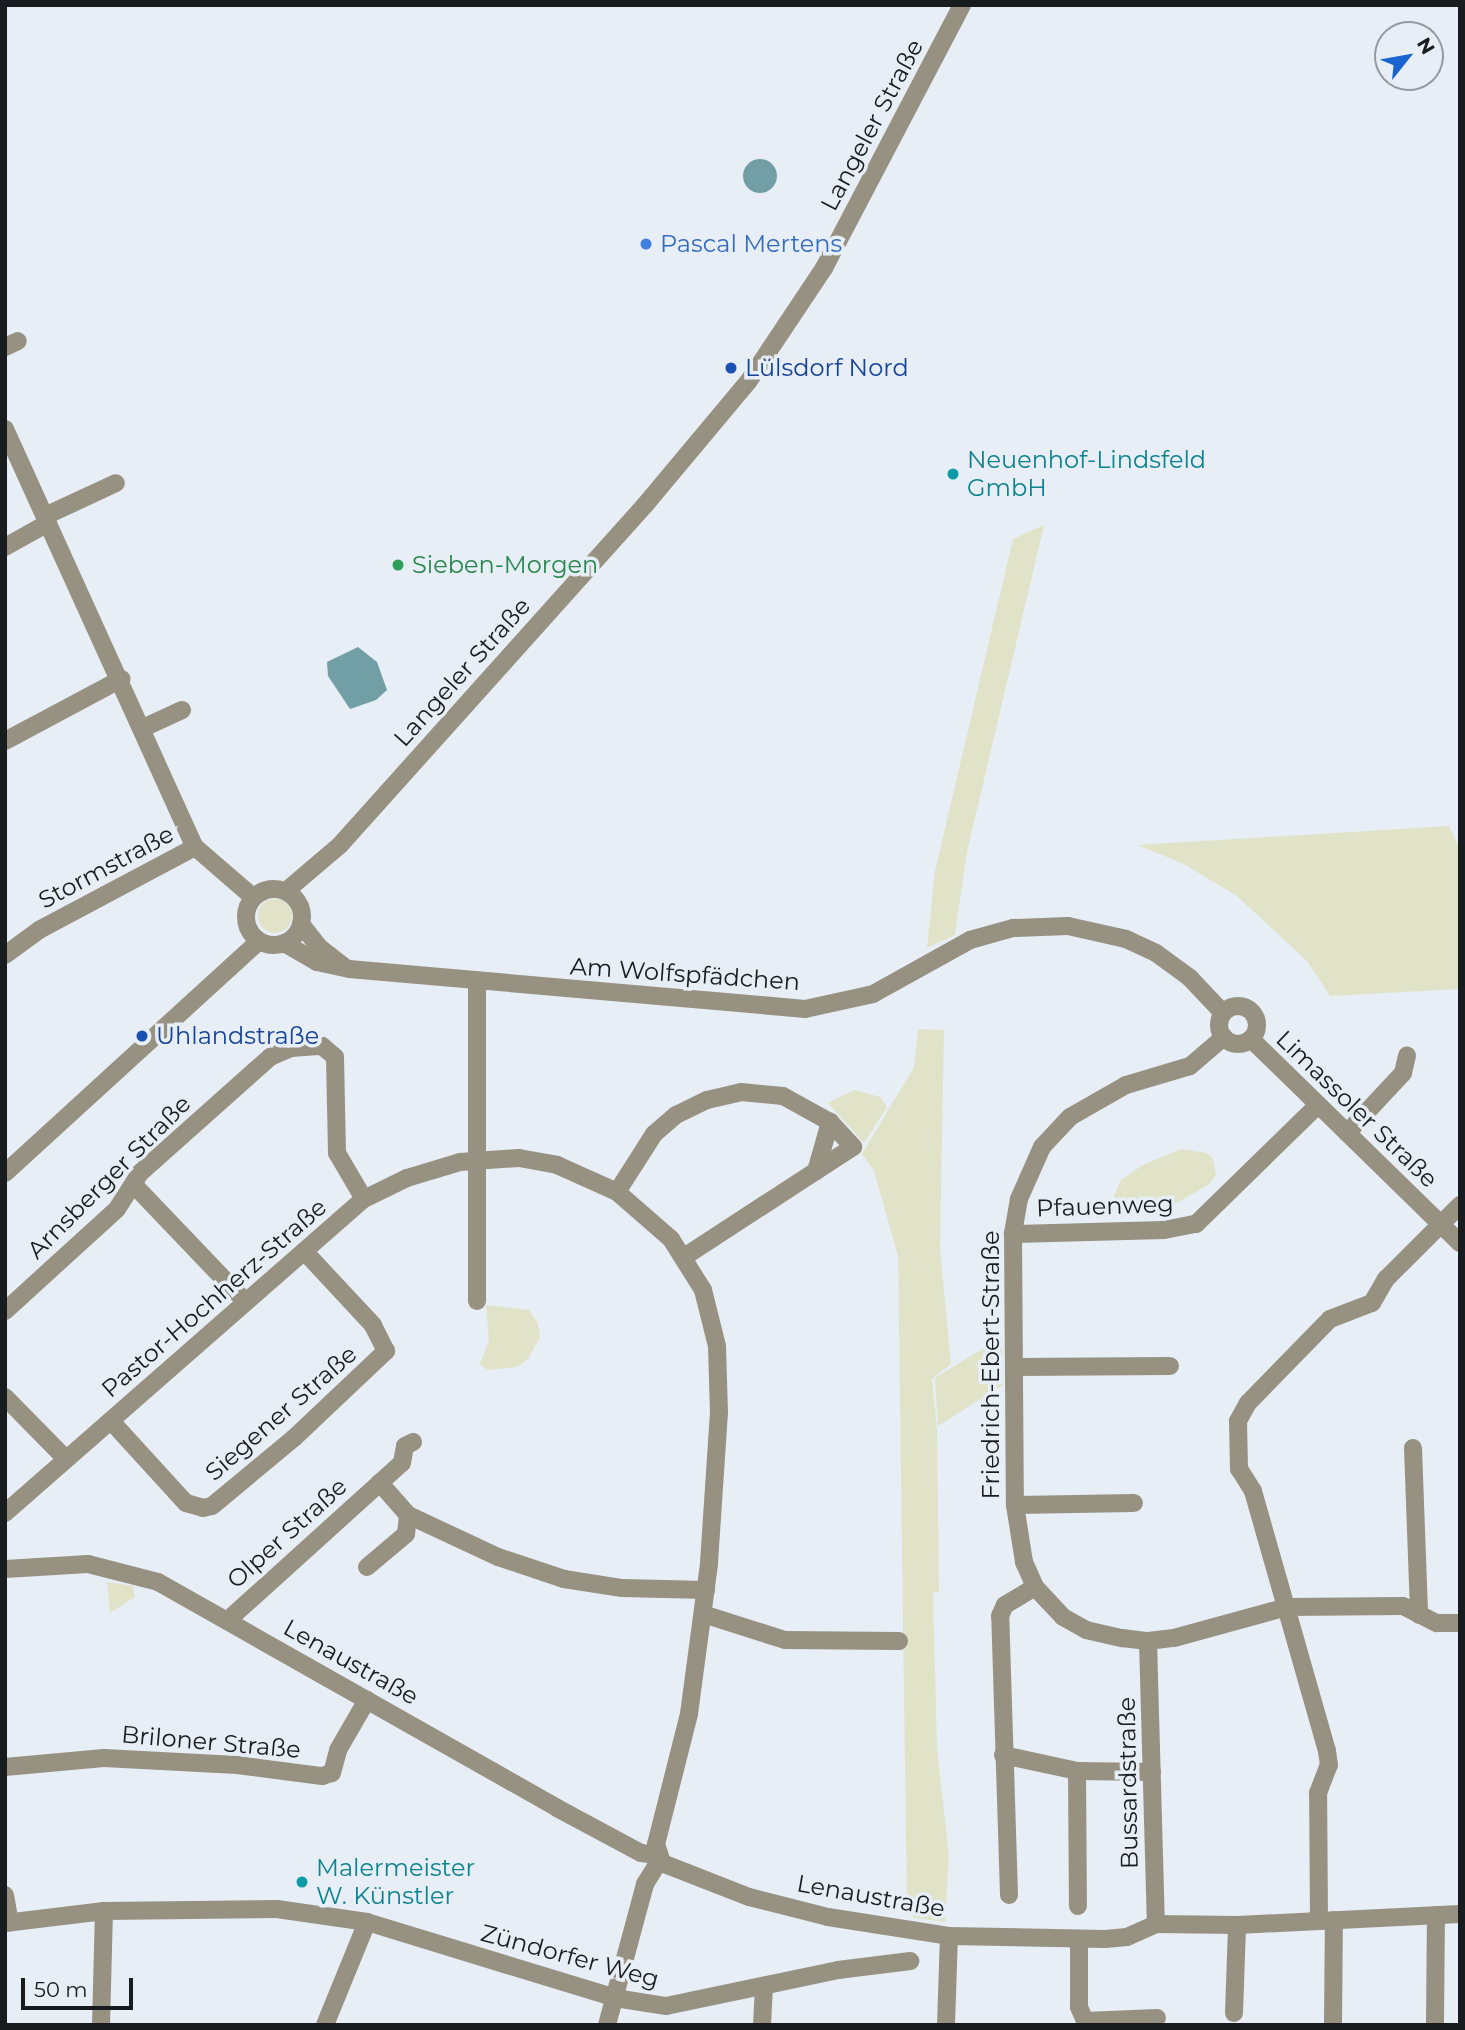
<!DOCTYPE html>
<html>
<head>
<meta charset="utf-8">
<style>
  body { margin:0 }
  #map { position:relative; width:1465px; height:2030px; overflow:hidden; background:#e7eef6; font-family:Montserrat,sans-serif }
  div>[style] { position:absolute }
  .green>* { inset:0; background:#e0e3c8 }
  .round { border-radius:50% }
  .water>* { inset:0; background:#719fa5 }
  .minor>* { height:18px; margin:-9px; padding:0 9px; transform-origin:9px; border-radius:9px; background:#979182 }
  .minor>.ring { margin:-9px; padding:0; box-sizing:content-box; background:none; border:18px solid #979182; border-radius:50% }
  .tertiary>* { height:18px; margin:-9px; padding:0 9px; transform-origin:9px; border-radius:9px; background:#979182 }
  .tertiary>.ring { margin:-9px; padding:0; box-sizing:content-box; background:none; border:18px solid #979182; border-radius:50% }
  .dots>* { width:19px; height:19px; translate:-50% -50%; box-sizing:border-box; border:4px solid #e7eef6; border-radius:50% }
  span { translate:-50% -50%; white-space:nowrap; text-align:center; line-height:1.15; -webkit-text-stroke:7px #e7eef6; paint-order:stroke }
  .street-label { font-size:24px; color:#191c1e }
  .shop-label { font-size:24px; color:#366cbe }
  .left { translate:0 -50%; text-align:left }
  .transit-label { font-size:24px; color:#164399 }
  .culture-label { font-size:24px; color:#0d838f }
  .leisure-label { font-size:24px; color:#27864d }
  .frame { position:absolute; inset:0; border:7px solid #191c1e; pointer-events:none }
  .north { position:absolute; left:1374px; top:21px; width:70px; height:70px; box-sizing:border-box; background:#e7eef6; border:2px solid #959aa0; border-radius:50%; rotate:59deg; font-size:19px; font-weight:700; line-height:28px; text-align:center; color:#191c1e }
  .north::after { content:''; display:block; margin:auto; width:24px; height:32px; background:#1a64cf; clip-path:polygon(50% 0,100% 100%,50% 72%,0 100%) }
  .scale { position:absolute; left:21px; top:1978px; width:112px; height:32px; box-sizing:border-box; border:4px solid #191c1e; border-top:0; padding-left:9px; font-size:21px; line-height:24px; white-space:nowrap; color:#191c1e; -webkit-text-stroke:5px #e7eef6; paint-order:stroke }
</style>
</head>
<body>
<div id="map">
  <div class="green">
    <i style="clip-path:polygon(1044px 525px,967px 852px,955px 935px,927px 948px,935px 871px,1013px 539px)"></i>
    <i style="clip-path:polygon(1449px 826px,1460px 848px,1460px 989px,1330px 996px,1307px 961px,1237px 896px,1182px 863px,1137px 845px)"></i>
    <i class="round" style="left:258px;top:899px;width:34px;height:34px"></i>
    <i style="clip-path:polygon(918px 1029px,944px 1030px,940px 1249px,951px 1364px,932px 1379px,937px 1429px,939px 1592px,933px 1593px,937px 1748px,949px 1855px,945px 1922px,915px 1918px,907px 1911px,898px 1256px,874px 1171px,862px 1154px,914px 1067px)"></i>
    <i style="clip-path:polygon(854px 1090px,880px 1097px,887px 1107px,864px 1143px,828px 1103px)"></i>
    <i style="clip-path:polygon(1181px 1149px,1207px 1153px,1213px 1159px,1216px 1175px,1208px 1185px,1173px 1205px,1119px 1204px,1114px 1196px,1121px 1180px,1143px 1165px)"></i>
    <i style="clip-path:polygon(486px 1305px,529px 1310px,538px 1324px,540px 1337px,528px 1359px,517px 1367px,488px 1370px,480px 1364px,489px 1341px)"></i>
    <i style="clip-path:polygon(1002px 1337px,1003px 1385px,938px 1426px,935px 1378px)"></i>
    <i style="clip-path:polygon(107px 1582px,133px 1586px,135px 1597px,110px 1613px)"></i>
  </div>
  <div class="water">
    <i class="round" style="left:743px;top:159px;width:34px;height:34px"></i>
    <i style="clip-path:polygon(358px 647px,377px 662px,387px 690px,376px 700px,350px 709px,328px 676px,327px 662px)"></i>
  </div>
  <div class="minor">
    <i style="left:5px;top:347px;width:14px;rotate:-25deg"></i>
    <i style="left:5px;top:429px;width:459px;rotate:65.6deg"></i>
    <i style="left:195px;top:847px;width:77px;rotate:40.8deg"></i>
    <i style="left:45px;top:516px;width:78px;rotate:-24.9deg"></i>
    <i style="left:5px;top:547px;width:49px;rotate:-29.2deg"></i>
    <i style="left:143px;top:728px;width:43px;rotate:-24.8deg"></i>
    <i style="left:5px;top:741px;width:132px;rotate:-28.1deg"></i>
    <i style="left:301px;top:924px;width:29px;rotate:52deg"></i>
    <i style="left:319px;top:947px;width:31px;rotate:38deg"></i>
    <i style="left:284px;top:943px;width:38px;rotate:30deg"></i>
    <i style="left:317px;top:962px;width:33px;rotate:12deg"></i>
    <i style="left:349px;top:969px;width:458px;rotate:5deg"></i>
    <i style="left:805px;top:1009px;width:70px;rotate:-12.4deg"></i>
    <i style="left:873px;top:994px;width:111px;rotate:-29.1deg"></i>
    <i style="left:970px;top:940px;width:45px;rotate:-15.6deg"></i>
    <i style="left:1013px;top:928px;width:55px;rotate:-2.1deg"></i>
    <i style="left:1068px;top:926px;width:59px;rotate:12.6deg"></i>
    <i style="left:1126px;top:939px;width:33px;rotate:25deg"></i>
    <i style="left:1156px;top:953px;width:42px;rotate:36.3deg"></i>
    <i style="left:1190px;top:978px;width:48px;rotate:46.7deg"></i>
    <i style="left:5px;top:955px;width:42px;rotate:-36.3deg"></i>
    <i style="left:39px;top:930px;width:177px;rotate:-28deg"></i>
    <i style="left:477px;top:982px;width:319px;rotate:90deg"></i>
    <i class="ring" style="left:1219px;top:1006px;width:20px;height:20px"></i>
    <i style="left:1224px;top:1037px;width:45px;rotate:139.5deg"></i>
    <i style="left:1190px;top:1066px;width:67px;rotate:163.5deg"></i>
    <i style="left:1126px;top:1085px;width:64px;rotate:150.3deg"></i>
    <i style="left:1070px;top:1117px;width:41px;rotate:133deg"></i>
    <i style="left:1042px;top:1147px;width:57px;rotate:113.9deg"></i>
    <i style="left:1019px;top:1199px;width:36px;rotate:100deg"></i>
    <i style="left:1013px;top:1234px;width:271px;rotate:89.6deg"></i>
    <i style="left:1015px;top:1505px;width:58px;rotate:81deg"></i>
    <i style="left:1024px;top:1562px;width:27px;rotate:66deg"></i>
    <i style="left:1035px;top:1587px;width:41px;rotate:47deg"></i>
    <i style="left:1063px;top:1617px;width:26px;rotate:29deg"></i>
    <i style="left:1086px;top:1630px;width:37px;rotate:13deg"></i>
    <i style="left:1122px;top:1638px;width:26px;rotate:7deg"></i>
    <i style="left:1148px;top:1641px;width:26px;rotate:-7deg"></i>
    <i style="left:1174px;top:1638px;width:117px;rotate:-15.3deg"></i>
    <i style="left:1287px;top:1607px;width:116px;rotate:-0.5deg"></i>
    <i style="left:1403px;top:1606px;width:38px;rotate:27deg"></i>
    <i style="left:1437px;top:1623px;width:23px"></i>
    <i style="left:1251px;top:1039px;width:292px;rotate:44.3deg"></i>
    <i style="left:830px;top:1122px;width:34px;rotate:47deg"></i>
    <i style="left:853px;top:1147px;width:44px;rotate:147deg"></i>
    <i style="left:816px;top:1171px;width:10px;rotate:-73deg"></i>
    <i style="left:819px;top:1161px;width:41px;rotate:-74.2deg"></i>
    <i style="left:1347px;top:1133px;width:82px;rotate:-47deg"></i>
    <i style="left:1403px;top:1073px;width:18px;rotate:-77deg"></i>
    <i style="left:134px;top:1185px;width:161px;rotate:46.3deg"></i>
    <i style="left:617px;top:1192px;width:69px;rotate:-57.5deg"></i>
    <i style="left:654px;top:1134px;width:29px;rotate:-41deg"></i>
    <i style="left:676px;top:1115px;width:34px;rotate:-26deg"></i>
    <i style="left:707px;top:1100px;width:35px;rotate:-13deg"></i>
    <i style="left:741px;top:1092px;width:42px;rotate:5.4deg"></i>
    <i style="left:783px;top:1096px;width:54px;rotate:29deg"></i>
    <i style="left:1013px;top:1234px;width:151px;rotate:-1.5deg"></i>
    <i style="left:1164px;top:1230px;width:33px;rotate:-11deg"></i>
    <i style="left:1196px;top:1224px;width:170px;rotate:-44.3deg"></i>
    <i style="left:684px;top:1257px;width:158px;rotate:-33.1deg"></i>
    <i style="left:5px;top:1311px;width:151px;rotate:-42.3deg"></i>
    <i style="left:117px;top:1209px;width:43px;rotate:-57.4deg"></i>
    <i style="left:140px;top:1173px;width:174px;rotate:-41.7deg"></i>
    <i style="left:270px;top:1057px;width:23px;rotate:-23deg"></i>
    <i style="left:291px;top:1048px;width:31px;rotate:-4deg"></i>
    <i style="left:322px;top:1046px;width:17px;rotate:40deg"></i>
    <i style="left:335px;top:1057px;width:96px;rotate:88.8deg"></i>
    <i style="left:337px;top:1153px;width:53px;rotate:59.6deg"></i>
    <i style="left:1014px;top:1367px;width:156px;rotate:-0.4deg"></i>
    <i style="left:5px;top:1397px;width:87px;rotate:45.5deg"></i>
    <i style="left:111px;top:1421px;width:111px;rotate:47.6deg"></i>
    <i style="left:186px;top:1503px;width:18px;rotate:16deg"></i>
    <i style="left:203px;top:1508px;width:9px;rotate:-13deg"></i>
    <i style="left:212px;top:1506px;width:107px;rotate:-39.7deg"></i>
    <i style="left:294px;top:1438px;width:127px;rotate:-43.4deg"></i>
    <i style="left:386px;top:1351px;width:29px;rotate:-117deg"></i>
    <i style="left:373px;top:1325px;width:101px;rotate:-133deg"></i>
    <i style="left:1413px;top:1448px;width:167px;rotate:87.9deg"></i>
    <i style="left:1015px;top:1505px;width:119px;rotate:-1deg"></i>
    <i style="left:5px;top:1513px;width:477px;rotate:-41.2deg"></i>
    <i style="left:364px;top:1199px;width:48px;rotate:-26deg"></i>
    <i style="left:407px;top:1178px;width:55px;rotate:-16.8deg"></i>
    <i style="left:460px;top:1162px;width:59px;rotate:-3.9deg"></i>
    <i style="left:519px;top:1158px;width:39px;rotate:10deg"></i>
    <i style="left:557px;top:1165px;width:66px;rotate:24.2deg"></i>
    <i style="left:617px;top:1192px;width:72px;rotate:41deg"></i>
    <i style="left:671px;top:1239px;width:60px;rotate:57.9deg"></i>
    <i style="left:703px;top:1290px;width:58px;rotate:76deg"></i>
    <i style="left:717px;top:1346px;width:66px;rotate:88.3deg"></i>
    <i style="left:719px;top:1412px;width:152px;rotate:93.8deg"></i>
    <i style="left:709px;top:1564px;width:151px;rotate:97.6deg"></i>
    <i style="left:689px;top:1714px;width:134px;rotate:104.2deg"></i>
    <i style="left:656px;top:1844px;width:20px;rotate:72deg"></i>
    <i style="left:662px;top:1863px;width:93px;rotate:21.3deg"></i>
    <i style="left:749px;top:1897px;width:81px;rotate:14.2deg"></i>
    <i style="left:828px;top:1917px;width:122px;rotate:8.9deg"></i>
    <i style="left:949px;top:1936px;width:156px;rotate:1.1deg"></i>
    <i style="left:1105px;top:1939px;width:22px;rotate:-5deg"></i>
    <i style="left:1127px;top:1937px;width:32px;rotate:-24deg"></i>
    <i style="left:1156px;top:1924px;width:81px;rotate:0.7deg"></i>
    <i style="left:1237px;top:1925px;width:223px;rotate:-2.8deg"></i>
    <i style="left:408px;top:1515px;width:99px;rotate:25deg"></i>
    <i style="left:498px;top:1557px;width:70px;rotate:18.4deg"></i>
    <i style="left:564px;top:1579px;width:59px;rotate:8.8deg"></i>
    <i style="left:622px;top:1588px;width:84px;rotate:1.4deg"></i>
    <i style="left:367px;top:1567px;width:51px;rotate:-40.2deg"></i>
    <i style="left:406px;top:1534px;width:19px;rotate:-84deg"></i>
    <i style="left:408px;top:1515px;width:43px;rotate:-131.2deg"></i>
    <i style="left:5px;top:1569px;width:83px;rotate:-3.4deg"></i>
    <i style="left:88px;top:1564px;width:72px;rotate:14.4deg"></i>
    <i style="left:158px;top:1582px;width:459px;rotate:29.5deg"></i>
    <i style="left:557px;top:1808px;width:95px;rotate:28.2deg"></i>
    <i style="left:641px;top:1853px;width:16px;rotate:7deg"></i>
    <i style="left:703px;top:1614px;width:86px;rotate:17.6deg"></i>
    <i style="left:785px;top:1640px;width:114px;rotate:0.5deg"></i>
    <i style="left:228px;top:1620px;width:234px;rotate:-42.1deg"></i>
    <i style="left:402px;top:1463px;width:17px;rotate:-80deg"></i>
    <i style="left:405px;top:1446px;width:9px;rotate:-27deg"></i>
    <i style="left:1148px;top:1641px;width:283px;rotate:88.4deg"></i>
    <i style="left:1003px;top:1755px;width:76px;rotate:12.2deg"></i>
    <i style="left:1077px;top:1771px;width:75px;rotate:0.8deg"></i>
    <i style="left:5px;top:1767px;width:99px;rotate:-5.2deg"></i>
    <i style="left:104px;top:1758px;width:133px;rotate:3deg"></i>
    <i style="left:237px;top:1765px;width:86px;rotate:7.4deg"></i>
    <i style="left:322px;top:1776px;width:10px;rotate:-17deg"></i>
    <i style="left:332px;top:1773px;width:24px;rotate:-75deg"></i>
    <i style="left:338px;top:1750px;width:58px;rotate:-59.9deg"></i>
    <i style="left:1077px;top:1771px;width:135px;rotate:89.6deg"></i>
    <i style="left:5px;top:1895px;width:28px;rotate:80deg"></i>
    <i style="left:1009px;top:1895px;width:279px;rotate:-91.8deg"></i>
    <i style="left:1000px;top:1616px;width:12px;rotate:-66deg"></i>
    <i style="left:1005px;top:1605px;width:35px;rotate:-31deg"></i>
    <i style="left:1319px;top:1921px;width:128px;rotate:-90.4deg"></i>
    <i style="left:1318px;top:1793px;width:30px;rotate:-69deg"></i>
    <i style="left:1329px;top:1765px;width:14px;rotate:-98deg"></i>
    <i style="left:1327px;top:1751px;width:270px;rotate:-105.9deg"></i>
    <i style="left:1253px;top:1491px;width:26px;rotate:-122deg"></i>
    <i style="left:1239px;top:1469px;width:48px;rotate:-91.2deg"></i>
    <i style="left:1238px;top:1421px;width:21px;rotate:-61deg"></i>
    <i style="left:1248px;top:1403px;width:117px;rotate:-45.7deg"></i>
    <i style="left:1330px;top:1319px;width:45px;rotate:-20.9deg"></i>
    <i style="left:1372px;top:1303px;width:28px;rotate:-60deg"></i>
    <i style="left:1386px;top:1279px;width:105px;rotate:-45deg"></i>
    <i style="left:5px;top:1923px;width:100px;rotate:-6.9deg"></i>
    <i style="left:104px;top:1911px;width:173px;rotate:-0.7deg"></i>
    <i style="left:277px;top:1909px;width:91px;rotate:8.2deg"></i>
    <i style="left:367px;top:1922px;width:259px;rotate:17deg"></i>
    <i style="left:615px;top:1998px;width:52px;rotate:8.9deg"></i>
    <i style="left:666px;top:2006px;width:176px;rotate:-11.8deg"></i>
    <i style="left:838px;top:1970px;width:73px;rotate:-7.1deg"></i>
    <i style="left:1079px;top:1939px;width:68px;rotate:90deg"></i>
    <i style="left:1079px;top:2007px;width:15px;rotate:67deg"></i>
    <i style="left:1085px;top:2021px;width:72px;rotate:-2.4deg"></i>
    <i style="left:1234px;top:2013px;width:88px;rotate:-88deg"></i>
    <i style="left:101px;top:2025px;width:114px;rotate:-88.5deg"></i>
    <i style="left:325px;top:2025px;width:111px;rotate:-67.8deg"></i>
    <i style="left:607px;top:2025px;width:146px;rotate:-74.9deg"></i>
    <i style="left:645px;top:1884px;width:28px;rotate:-58deg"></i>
    <i style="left:762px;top:2025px;width:38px;rotate:-87deg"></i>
    <i style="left:946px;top:2025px;width:89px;rotate:-88.1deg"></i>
    <i style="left:1333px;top:2025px;width:105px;rotate:-89.5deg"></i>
    <i style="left:1435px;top:2025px;width:110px;rotate:-89.5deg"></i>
  </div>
  <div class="tertiary">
    <i class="ring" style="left:246px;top:889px;width:38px;height:38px"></i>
    <i style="left:286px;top:891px;width:71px;rotate:-40.4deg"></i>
    <i style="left:340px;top:845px;width:457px;rotate:-48.1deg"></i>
    <i style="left:645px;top:505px;width:160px;rotate:-50.1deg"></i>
    <i style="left:748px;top:382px;width:137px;rotate:-56.3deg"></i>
    <i style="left:824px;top:268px;width:297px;rotate:-62.3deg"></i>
    <i style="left:5px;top:1173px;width:344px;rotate:-42.4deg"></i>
  </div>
  <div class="dots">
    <i style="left:646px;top:244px;background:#3f7fe0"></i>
    <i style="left:731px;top:368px;background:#1a4fb4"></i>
    <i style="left:953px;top:474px;background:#0f9aa8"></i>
    <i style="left:398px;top:565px;background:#2e9e5b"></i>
    <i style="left:142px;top:1036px;background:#1a4fb4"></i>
    <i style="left:302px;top:1882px;background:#0f9aa8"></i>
  </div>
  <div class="street-label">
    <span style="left:872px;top:125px;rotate:-62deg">Langeler Straße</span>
    <span style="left:462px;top:672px;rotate:-48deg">Langeler Straße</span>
    <span style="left:106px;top:867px;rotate:-28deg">Stormstraße</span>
    <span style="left:685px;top:974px;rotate:4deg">Am Wolfspfädchen</span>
    <span style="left:1357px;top:1109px;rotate:44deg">Limassoler Straße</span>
    <span style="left:109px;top:1177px;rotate:-45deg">Arnsberger Straße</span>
    <span style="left:1105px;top:1206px;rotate:-2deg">Pfauenweg</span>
    <span style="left:214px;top:1298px;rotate:-41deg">Pastor-Hochherz-Straße</span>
    <span style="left:991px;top:1365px;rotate:-90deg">Friedrich-Ebert-Straße</span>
    <span style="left:281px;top:1413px;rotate:-41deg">Siegener Straße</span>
    <span style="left:287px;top:1533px;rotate:-42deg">Olper Straße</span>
    <span style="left:351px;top:1662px;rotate:29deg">Lenaustraße</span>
    <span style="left:211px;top:1742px;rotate:5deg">Briloner Straße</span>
    <span style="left:1128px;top:1783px;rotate:-91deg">Bussardstraße</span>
    <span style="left:871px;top:1896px;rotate:10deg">Lenaustraße</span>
    <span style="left:570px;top:1956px;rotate:15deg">Zündorfer Weg</span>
  </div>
  <div class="shop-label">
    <span class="left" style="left:660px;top:244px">Pascal Mertens</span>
  </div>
  <div class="transit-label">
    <span class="left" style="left:745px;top:368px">Lülsdorf Nord</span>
    <span class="left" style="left:156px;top:1036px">Uhlandstraße</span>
  </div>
  <div class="culture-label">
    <span class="left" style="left:967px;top:474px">Neuenhof-Lindsfeld<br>GmbH</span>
    <span class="left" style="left:316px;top:1882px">Malermeister<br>W. Künstler</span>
  </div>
  <div class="leisure-label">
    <span class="left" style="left:412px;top:565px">Sieben-Morgen</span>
  </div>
  <div class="frame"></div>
  <div class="north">N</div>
  <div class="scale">50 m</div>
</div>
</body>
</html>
